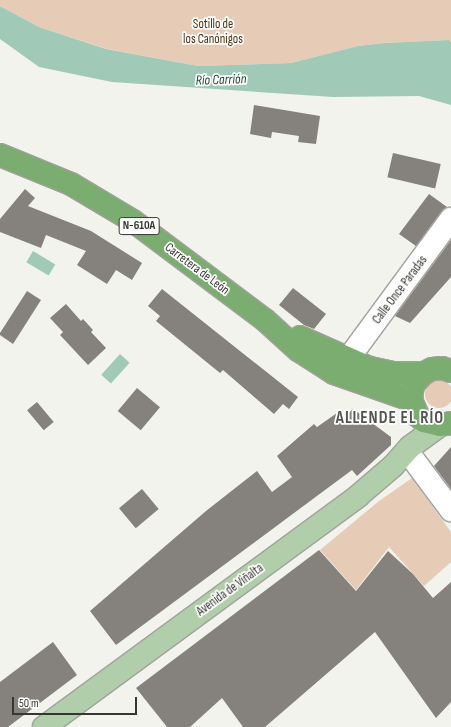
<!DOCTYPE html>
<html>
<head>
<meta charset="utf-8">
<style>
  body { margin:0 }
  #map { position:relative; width:451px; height:727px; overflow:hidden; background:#f2f3ed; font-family:"Sofia Sans Condensed",sans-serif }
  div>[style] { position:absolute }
  .green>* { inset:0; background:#e6ccb7 }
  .round { border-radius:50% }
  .water>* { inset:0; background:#a0cab7; transform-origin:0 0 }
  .building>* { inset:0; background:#85827d; transform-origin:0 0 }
  .roads { filter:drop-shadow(1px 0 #a1a29c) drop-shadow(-1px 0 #a1a29c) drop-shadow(0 1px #a1a29c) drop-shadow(0 -1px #a1a29c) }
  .minor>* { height:22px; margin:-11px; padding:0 11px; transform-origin:11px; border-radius:11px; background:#fff }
  .major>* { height:22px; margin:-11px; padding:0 11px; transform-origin:11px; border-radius:11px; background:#b0cea9 }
  .highway>* { height:22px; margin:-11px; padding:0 11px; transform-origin:11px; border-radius:11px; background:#7bad70 }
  span { translate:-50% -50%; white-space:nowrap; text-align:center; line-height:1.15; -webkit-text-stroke:3.5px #fffffe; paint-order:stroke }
  .shield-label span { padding:1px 3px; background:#fffffe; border:1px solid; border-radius:3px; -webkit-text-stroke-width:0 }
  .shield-label { font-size:12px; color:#363734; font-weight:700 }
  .park-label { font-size:13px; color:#513010 }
  .street-label { font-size:13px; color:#363734 }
  .water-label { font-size:14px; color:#174d3a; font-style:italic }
  .district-label { font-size:17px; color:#52534e; font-weight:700; letter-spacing:1px }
  .scale { position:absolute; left:12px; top:697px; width:125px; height:18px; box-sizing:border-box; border:2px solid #363734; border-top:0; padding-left:5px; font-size:12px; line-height:14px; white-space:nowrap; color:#363734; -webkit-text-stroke:3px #fffffe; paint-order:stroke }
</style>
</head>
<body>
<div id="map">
  <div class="green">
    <i style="clip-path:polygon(0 0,451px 0,451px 42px,449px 40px,384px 43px,358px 46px,291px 63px,198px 66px,107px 49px,39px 27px,0 6px)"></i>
    <i class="round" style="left:425px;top:380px;width:28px;height:28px"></i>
    <i style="clip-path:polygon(412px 478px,451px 532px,451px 562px,424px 586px,389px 547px,356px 590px,320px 550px,379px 501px)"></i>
  </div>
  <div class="water">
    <i style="clip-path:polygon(0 6px,39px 27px,106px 49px,198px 66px,291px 63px,358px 46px,384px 43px,449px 40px,451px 42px,451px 105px,419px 96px,333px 97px,112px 82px,39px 67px,0 39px)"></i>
    <i style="left:33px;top:251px;width:26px;height:13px;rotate:31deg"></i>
    <i style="left:120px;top:354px;width:13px;height:28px;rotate:42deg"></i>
  </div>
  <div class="building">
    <i style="clip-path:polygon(254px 105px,320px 116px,316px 144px,298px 142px,299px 136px,272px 132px,271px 138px,250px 134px)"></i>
    <i style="left:393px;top:153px;width:49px;height:25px;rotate:13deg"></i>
    <i style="clip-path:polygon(25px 189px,35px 198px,28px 206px,91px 231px,142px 263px,132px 280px,116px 270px,107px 284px,77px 265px,86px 251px,46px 235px,41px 248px,0 232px,0 219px)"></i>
    <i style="clip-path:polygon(429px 194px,447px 207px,441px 212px,416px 246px,399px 234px)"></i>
    <i style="clip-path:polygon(451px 240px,451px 277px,410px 323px,395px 316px)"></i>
    <i style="clip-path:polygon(293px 288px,326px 314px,314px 329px,304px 325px,279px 305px)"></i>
    <i style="clip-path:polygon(162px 289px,298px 397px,289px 409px,283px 404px,274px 414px,223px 370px,220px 373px,156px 321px,160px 316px,148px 306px)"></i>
    <i style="clip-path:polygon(27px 291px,41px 300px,13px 344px,0 335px,0 333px)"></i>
    <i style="clip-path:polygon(66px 304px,81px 321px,83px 319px,93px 330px,91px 332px,106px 348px,88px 365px,60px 335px,63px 332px,50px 318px)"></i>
    <i style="left:137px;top:388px;width:30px;height:30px;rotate:40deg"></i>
    <i style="left:37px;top:402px;width:26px;height:13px;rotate:50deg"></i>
    <i style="clip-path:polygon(353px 409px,391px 437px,391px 445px,357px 476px,352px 470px,116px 645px,90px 611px,206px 511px,257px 471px,272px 492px,292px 477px,277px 456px,314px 424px,317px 427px,337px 413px,342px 419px)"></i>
    <i style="clip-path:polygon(451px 447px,451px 489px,434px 466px)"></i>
    <i style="left:142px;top:489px;width:26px;height:30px;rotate:50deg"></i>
    <i style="clip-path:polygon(319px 550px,356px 591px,388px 551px,413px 574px,433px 598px,451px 582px,451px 702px,436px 718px,375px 632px,265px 727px,243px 727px,222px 698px,190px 727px,167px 727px,136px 688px)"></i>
    <i style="clip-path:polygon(53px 642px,77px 675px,8px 727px,0 727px,0 682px)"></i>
  </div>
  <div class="roads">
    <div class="minor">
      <i style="left:348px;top:359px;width:174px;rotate:-53.7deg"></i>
      <i style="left:407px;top:451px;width:74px;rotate:53.3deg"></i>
    </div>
    <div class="major">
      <i style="left:44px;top:727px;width:390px;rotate:-36.3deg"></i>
      <i style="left:358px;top:496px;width:46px;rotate:-40.6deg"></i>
      <i style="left:393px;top:466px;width:25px;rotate:-48deg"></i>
      <i style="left:410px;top:447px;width:37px;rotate:-36deg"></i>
    </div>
    <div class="highway">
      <i style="left:0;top:155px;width:77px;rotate:22.2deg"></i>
      <i style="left:71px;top:184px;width:72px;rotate:30.8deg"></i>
      <i style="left:133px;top:221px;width:165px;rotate:36.9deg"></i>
      <i style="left:265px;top:320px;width:45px;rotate:42.3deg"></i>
      <i style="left:298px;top:350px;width:43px;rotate:32.6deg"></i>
      <i style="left:334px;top:373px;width:82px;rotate:19.3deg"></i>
      <i style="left:300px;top:337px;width:77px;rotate:23.9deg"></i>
      <i style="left:370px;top:368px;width:25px;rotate:12deg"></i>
      <i style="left:394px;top:373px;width:30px"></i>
      <i style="left:451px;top:371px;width:9px;rotate:-162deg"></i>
      <i style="left:442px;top:368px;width:10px;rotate:174deg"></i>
      <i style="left:432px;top:369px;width:9px;rotate:153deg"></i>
      <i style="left:424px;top:373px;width:16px;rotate:133deg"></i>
      <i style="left:413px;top:385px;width:15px;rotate:98deg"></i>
      <i style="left:411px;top:400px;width:17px;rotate:66deg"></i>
      <i style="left:418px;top:416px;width:8px;rotate:40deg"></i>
      <i style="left:424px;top:421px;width:16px;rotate:14deg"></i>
      <i style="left:440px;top:425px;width:11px;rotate:-10deg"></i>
    </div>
  </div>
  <div class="shield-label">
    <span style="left:139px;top:226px">N-610A</span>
  </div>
  <div class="park-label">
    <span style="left:213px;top:32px">Sotillo de<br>los Canónigos</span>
  </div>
  <div class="street-label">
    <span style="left:197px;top:269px;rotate:37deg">Carretera de León</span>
    <span style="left:400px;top:290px;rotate:-53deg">Calle Once Paradas</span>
    <span style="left:230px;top:590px;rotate:-36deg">Avenida de Viñalta</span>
  </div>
  <div class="water-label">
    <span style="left:221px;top:80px;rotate:-2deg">Río Carrión</span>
  </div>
  <div class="district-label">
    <span style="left:390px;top:419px">ALLENDE EL RÍO</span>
  </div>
  <div class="scale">50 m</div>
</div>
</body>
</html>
